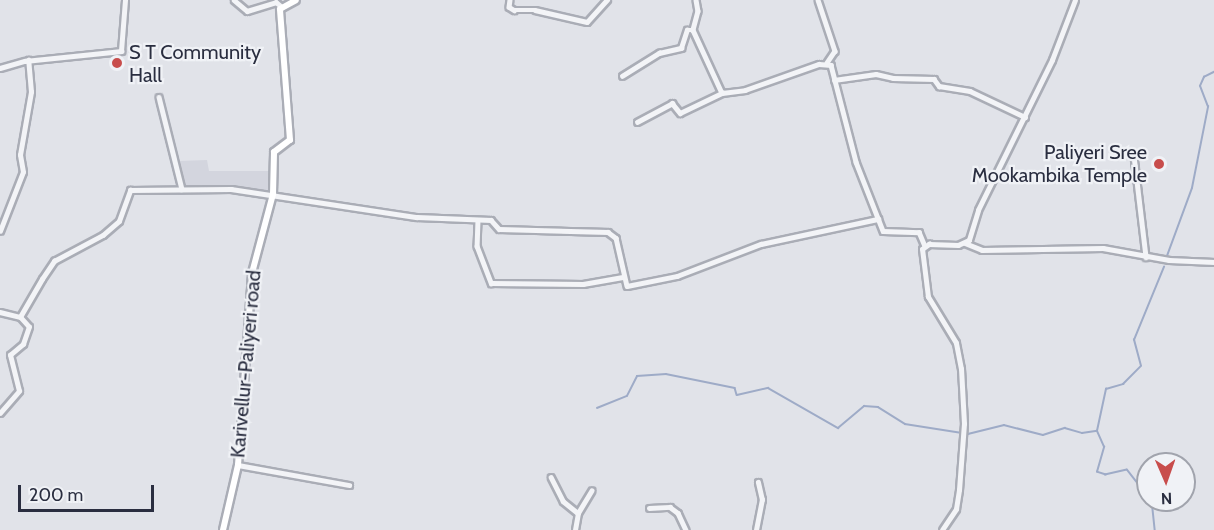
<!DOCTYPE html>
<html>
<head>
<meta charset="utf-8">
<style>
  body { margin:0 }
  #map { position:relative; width:1214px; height:530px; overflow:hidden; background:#e1e3e9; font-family:Cabin,sans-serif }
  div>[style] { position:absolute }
  .built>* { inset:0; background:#d3d5de }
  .stream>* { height:1.5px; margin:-0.75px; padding:0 0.75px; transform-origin:0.75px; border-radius:0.75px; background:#9eabc7 }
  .roads { filter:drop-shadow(2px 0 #aaadb6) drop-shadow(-2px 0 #aaadb6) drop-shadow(0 2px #aaadb6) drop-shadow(0 -2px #aaadb6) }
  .minor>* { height:4.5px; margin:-2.25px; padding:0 2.25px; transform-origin:2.25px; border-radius:2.25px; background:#f3f4f7 }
  .major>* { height:6px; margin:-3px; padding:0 3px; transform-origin:3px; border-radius:3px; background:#fff }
  .dots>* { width:16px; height:16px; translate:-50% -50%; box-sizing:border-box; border:3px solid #f0f2f6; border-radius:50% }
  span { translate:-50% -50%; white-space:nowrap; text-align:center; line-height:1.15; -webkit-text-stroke:4.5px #f0f2f6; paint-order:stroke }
  .poi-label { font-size:20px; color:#2a2e40 }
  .left { translate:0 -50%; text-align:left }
  .right { translate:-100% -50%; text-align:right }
  .street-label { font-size:20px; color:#2a2e40 }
  .north { position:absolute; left:1136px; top:452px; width:60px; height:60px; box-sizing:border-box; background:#f0f2f6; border:2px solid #a1a4ad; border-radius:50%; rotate:178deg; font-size:16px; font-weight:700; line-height:24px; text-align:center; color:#2a2e40 }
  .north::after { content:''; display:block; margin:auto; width:21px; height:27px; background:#c84d4c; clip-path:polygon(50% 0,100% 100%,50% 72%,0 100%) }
  .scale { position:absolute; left:18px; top:485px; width:136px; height:27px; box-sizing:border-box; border:3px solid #2a2e40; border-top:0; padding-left:8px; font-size:18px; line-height:21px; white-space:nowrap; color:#2a2e40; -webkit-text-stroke:4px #f0f2f6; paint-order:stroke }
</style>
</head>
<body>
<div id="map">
  <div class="built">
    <i style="clip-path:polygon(207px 160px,209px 171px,271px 171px,271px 192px,231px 187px,184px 187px,179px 161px)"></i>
  </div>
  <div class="stream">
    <i style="left:1167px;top:256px;width:72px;rotate:-69.8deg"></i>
    <i style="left:1192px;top:188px;width:83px;rotate:-78.8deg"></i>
    <i style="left:1208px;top:107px;width:22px;rotate:-111deg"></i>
    <i style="left:1200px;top:86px;width:10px;rotate:-66deg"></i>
    <i style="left:1204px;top:77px;width:11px;rotate:-27deg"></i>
    <i style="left:597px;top:408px;width:32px;rotate:-22deg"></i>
    <i style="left:627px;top:396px;width:22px;rotate:-63deg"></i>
    <i style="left:637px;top:376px;width:29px;rotate:-4deg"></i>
    <i style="left:666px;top:374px;width:70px;rotate:11.5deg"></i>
    <i style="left:735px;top:388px;width:7px;rotate:74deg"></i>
    <i style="left:737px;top:395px;width:32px;rotate:-13deg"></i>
    <i style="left:768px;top:388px;width:81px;rotate:29.7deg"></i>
    <i style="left:838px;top:428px;width:34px;rotate:-40deg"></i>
    <i style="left:864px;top:406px;width:14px;rotate:4deg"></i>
    <i style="left:878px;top:407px;width:32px;rotate:32deg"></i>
    <i style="left:905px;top:424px;width:64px;rotate:9deg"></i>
    <i style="left:968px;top:434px;width:37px;rotate:-14deg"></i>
    <i style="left:1004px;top:425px;width:40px;rotate:14.4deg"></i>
    <i style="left:1043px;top:435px;width:23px;rotate:-18deg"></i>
    <i style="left:1065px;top:428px;width:18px;rotate:16deg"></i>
    <i style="left:1082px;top:433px;width:15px;rotate:-8deg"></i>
    <i style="left:1148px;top:497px;width:34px;rotate:-128deg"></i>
    <i style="left:1127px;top:470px;width:22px;rotate:167deg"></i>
    <i style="left:1106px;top:475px;width:9px;rotate:-162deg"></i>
    <i style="left:1097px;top:472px;width:26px;rotate:-74deg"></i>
    <i style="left:1104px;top:447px;width:17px;rotate:-114deg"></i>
    <i style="left:1097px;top:431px;width:43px;rotate:-77.9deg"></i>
    <i style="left:1106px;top:389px;width:18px;rotate:-16deg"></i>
    <i style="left:1123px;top:384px;width:25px;rotate:-45deg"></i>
    <i style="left:1141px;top:366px;width:27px;rotate:-105deg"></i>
    <i style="left:1134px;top:340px;width:79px;rotate:-67.7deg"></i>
    <i style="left:1152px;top:500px;width:30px;rotate:84deg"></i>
  </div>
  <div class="roads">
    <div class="minor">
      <i style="left:234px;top:0;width:17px;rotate:40deg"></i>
      <i style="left:247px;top:11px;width:30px;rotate:-17deg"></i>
      <i style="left:276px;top:2px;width:8px;rotate:40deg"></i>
      <i style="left:510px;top:0;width:7px;rotate:98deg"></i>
      <i style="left:509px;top:7px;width:6px;rotate:31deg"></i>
      <i style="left:514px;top:10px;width:21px"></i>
      <i style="left:535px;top:10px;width:53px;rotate:13deg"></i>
      <i style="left:587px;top:22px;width:30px;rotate:-48deg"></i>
      <i style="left:696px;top:0;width:11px;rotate:80deg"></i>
      <i style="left:698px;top:11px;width:20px;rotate:105deg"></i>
      <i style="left:693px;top:30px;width:69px;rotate:65.3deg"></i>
      <i style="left:722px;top:93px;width:23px;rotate:-7deg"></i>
      <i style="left:745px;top:90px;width:78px;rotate:-19.4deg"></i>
      <i style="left:819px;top:64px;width:12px;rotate:5deg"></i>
      <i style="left:831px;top:65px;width:100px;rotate:75.5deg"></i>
      <i style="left:856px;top:162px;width:74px;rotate:68.6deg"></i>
      <i style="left:883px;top:231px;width:36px;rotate:2deg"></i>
      <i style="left:919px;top:232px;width:15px;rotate:67deg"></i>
      <i style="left:818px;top:0;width:54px;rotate:71.6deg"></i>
      <i style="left:835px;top:51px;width:14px;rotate:124deg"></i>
      <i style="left:0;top:68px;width:26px;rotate:-16deg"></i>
      <i style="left:25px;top:61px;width:97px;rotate:-5.9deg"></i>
      <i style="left:121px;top:51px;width:51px;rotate:-85.5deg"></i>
      <i style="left:622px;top:76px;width:44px;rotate:-31.9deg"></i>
      <i style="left:659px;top:53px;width:23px;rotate:-13deg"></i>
      <i style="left:681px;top:48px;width:19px;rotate:-72deg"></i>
      <i style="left:687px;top:30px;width:6px"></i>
      <i style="left:834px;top:80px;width:42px;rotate:-8.1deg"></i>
      <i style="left:876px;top:74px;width:17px;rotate:13deg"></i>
      <i style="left:893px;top:78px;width:41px;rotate:1.4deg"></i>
      <i style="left:934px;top:79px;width:9px;rotate:54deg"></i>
      <i style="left:939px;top:86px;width:31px;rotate:9deg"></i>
      <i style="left:970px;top:91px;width:61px;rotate:25.3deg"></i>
      <i style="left:159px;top:97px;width:95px;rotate:76deg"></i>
      <i style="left:637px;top:122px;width:40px;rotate:-28deg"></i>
      <i style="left:672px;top:103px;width:13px;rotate:51deg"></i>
      <i style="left:680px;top:113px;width:47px;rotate:-25.5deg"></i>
      <i style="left:1134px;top:156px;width:102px;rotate:83.2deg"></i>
      <i style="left:478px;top:220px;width:26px;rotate:92deg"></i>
      <i style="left:477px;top:246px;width:40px;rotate:69deg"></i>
      <i style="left:491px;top:283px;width:92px;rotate:0.6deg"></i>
      <i style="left:583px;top:284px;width:40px;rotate:-10deg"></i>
      <i style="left:0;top:231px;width:63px;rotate:-68.7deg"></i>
      <i style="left:23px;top:172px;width:17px;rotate:-100deg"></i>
      <i style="left:20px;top:155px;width:64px;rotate:-80.1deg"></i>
      <i style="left:31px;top:92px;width:32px;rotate:-95deg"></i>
      <i style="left:965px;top:243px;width:18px;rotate:22deg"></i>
      <i style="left:982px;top:250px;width:121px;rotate:-0.9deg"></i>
      <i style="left:1103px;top:248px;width:67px;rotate:10.3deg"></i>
      <i style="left:1169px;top:260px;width:45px;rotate:2.5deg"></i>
      <i style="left:0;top:312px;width:21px;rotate:14deg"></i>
      <i style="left:0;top:413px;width:29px;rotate:-49deg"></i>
      <i style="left:19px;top:391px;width:37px;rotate:-104deg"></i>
      <i style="left:10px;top:355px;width:17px;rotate:-40deg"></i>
      <i style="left:23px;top:344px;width:18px;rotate:-71deg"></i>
      <i style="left:29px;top:327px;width:13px;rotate:-132deg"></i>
      <i style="left:20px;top:317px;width:44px;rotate:-59.9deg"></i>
      <i style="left:42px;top:279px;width:22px;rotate:-56deg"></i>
      <i style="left:54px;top:261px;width:55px;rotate:-28deg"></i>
      <i style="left:103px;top:235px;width:21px;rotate:-41deg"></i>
      <i style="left:119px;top:221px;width:33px;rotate:-70deg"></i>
      <i style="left:130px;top:190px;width:101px;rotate:-0.6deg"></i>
      <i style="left:231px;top:189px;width:188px;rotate:8.6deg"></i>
      <i style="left:417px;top:217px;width:74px;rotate:2.3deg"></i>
      <i style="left:491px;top:220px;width:12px;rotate:48deg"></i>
      <i style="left:499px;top:229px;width:109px;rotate:1.6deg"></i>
      <i style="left:608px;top:232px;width:10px;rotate:37deg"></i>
      <i style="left:616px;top:238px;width:49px;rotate:77.1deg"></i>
      <i style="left:627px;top:286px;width:51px;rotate:-11.3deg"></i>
      <i style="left:677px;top:276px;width:90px;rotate:-20.9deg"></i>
      <i style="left:761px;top:244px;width:120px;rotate:-12.1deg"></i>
      <i style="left:238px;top:465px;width:113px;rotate:10.2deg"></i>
      <i style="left:551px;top:477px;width:27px;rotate:63deg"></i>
      <i style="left:563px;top:501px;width:19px;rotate:39deg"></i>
      <i style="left:649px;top:508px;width:21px;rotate:-3deg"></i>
      <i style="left:670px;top:507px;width:10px;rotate:37deg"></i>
      <i style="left:678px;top:513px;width:19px;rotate:65deg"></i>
      <i style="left:575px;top:530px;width:17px;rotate:-80deg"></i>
      <i style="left:578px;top:513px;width:26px;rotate:-59deg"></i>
      <i style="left:756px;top:530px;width:31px;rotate:-79deg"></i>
      <i style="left:762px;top:500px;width:18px;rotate:-103deg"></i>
      <i style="left:942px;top:530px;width:25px;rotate:-56deg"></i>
      <i style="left:956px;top:509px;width:19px;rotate:-81deg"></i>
      <i style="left:959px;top:490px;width:66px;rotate:-85.7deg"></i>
      <i style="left:964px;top:424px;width:55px;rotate:-93.1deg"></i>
      <i style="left:961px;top:369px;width:26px;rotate:-101deg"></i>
      <i style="left:956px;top:343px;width:54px;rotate:-121.3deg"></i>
      <i style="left:928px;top:297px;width:48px;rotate:-97.1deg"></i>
      <i style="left:922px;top:249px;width:9px;rotate:-36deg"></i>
      <i style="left:929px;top:244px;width:29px;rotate:2deg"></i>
      <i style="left:958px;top:245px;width:12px;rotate:-24deg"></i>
      <i style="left:969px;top:240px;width:31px;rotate:-73deg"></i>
      <i style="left:978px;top:210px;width:167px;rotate:-63.7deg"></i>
      <i style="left:1052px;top:60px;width:64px;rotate:-69deg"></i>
    </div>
    <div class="major">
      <i style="left:223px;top:530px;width:67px;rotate:-77deg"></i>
      <i style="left:238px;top:465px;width:193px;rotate:-85.8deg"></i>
      <i style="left:252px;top:273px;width:82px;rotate:-75.1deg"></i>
      <i style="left:273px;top:194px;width:42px;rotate:-88.6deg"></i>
      <i style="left:274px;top:152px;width:20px;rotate:-37deg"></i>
      <i style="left:290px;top:140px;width:131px;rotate:-94.4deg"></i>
      <i style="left:280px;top:9px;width:18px;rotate:-29deg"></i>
    </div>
  </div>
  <div class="dots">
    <i style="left:117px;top:63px;background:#c84d4c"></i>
    <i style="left:1159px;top:164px;background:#c84d4c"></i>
  </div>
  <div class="poi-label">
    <span class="left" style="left:129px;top:64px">S T Community<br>Hall</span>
    <span class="right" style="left:1147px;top:164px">Paliyeri Sree<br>Mookambika Temple</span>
  </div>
  <div class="street-label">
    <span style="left:246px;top:364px;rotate:-85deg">Karivellur-Paliyeri road</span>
  </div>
  <div class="north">N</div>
  <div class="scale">200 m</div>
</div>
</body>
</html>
